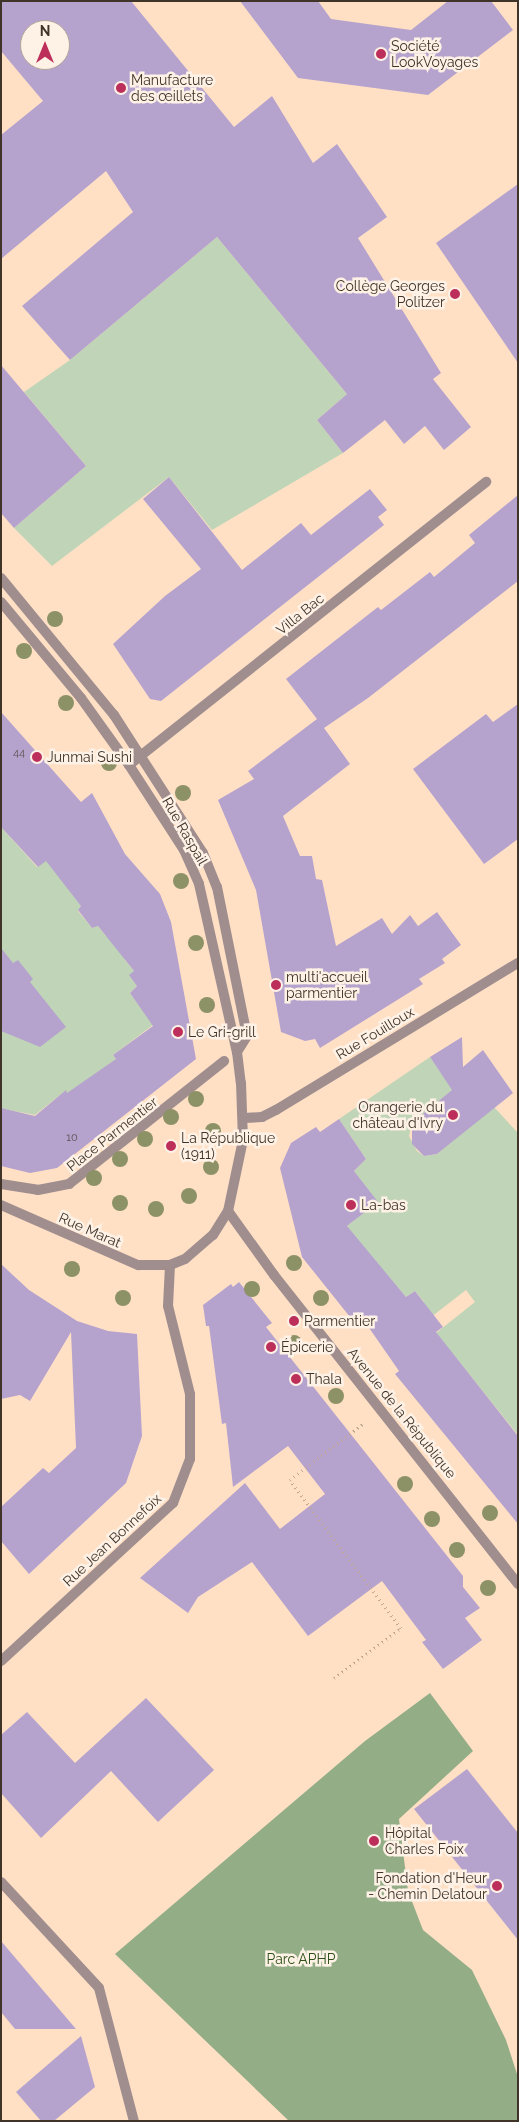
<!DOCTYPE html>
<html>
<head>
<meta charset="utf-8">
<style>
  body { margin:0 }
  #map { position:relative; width:519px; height:2122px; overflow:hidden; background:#ffe0c5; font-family:Raleway,sans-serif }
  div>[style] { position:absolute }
  .green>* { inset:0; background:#c0d5b7 }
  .forest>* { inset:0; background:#93ae87 }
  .building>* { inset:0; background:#b5a3ce }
  .path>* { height:3px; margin-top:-1.5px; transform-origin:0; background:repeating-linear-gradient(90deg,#bfa791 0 1px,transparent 0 5px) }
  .service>* { height:10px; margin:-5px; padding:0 5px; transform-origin:5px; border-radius:5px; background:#a08e8f }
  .pedestrian>* { height:10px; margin:-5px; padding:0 5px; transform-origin:5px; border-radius:5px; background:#a08e8f }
  .minor>* { height:10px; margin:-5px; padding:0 5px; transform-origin:5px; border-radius:5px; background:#a08e8f }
  .tertiary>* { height:10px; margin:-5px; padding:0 5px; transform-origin:5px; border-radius:5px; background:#a08e8f }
  .trees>* { width:16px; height:16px; margin:-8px; border-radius:50%; background:#8c9166 }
  .dots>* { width:14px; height:14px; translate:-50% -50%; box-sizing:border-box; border:2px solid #fef1e6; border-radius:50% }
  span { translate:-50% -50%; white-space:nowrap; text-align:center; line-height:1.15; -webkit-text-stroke:5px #fef1e6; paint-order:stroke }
  .number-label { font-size:11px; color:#5d5052 }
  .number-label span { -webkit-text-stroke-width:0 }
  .poi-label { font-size:14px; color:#403429 }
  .left { translate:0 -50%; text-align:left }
  .right { translate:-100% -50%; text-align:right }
  .street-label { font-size:14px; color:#403429 }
  .park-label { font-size:14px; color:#2d5119 }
  .frame { position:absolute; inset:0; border:2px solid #403429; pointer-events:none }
  .north { position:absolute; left:20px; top:20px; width:50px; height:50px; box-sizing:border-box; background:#fef1e6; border:1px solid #b2a59a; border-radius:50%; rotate:0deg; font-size:14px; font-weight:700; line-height:20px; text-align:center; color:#403429 }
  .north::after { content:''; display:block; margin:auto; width:18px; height:22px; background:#bd2f5b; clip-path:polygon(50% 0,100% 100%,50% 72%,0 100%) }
</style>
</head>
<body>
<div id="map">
  <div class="green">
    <i style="clip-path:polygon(217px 237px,347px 394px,317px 420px,343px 453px,212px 530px,169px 477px,52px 566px,14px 528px,86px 466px,24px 392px,70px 360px)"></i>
    <i style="clip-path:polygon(1px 827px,37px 867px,54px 853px,81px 906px,78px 911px,92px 928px,98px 926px,106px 936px,136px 950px,125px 960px,134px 971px,137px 986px,130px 993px,153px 1025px,113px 1055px,116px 1059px,69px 1095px,65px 1091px,35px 1115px,9px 1110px,1px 1112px)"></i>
    <i style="clip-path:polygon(430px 1057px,441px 1073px,468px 1078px,412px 1123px,409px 1136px,417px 1151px,424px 1156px,437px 1154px,494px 1107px,518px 1133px,518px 1435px,436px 1333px,475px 1302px,466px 1290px,426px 1321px,416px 1309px,424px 1302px,415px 1291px,406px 1297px,346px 1227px,377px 1202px,354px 1171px,366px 1159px,339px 1119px)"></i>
  </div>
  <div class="forest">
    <i style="clip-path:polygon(430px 1693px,473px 1751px,399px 1819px,408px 1891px,423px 1930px,472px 1970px,506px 2040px,518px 2077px,518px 2121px,289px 2121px,115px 1954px,365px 1741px)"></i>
  </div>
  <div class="building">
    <i style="clip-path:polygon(evenodd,1px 1px,131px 1px,234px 127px,272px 96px,313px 163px,337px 144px,387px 217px,358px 238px,441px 373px,433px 379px,471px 427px,444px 450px,425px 426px,404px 444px,385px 420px,343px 453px,317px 420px,347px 394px,217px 237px,70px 360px,22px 306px,133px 212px,106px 171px,1px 259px,1px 135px,43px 101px,1px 51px,1px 1px,30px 30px,60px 30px,60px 60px,30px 60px,30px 30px)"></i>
    <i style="clip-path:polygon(240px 1px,318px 1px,331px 19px,411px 30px,448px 1px,491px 1px,513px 30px,428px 95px,298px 78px)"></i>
    <i style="clip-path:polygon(518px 184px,518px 363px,436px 243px)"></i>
    <i style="clip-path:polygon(1px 365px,86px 466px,14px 528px,1px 513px)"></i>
    <i style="clip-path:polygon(169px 477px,242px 570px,301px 523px,311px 535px,370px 489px,387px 510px,378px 517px,384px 525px,161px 701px,150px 699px,113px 644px,165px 596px,201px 569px,143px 499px)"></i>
    <i style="clip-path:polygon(518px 495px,518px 581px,368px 698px,324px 728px,350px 764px,283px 816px,300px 856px,312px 856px,316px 879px,322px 880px,336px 946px,382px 918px,392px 934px,410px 915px,418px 926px,437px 912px,461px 945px,442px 959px,445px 963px,419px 979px,423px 984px,320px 1048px,315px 1039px,305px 1041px,281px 1032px,256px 890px,218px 800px,254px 779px,248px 771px,317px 719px,286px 679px,378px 607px,381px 610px,430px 572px,434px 577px,475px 543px,469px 535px)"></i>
    <i style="clip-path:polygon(518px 704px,518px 839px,484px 864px,413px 769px,486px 714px,493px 722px)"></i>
    <i style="clip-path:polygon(1px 712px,81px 802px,92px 793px,125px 854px,160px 894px,171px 922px,196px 1059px,57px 1168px,30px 1173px,1px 1166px,1px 1108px,35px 1116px,66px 1090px,67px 1093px,116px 1059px,113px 1055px,153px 1026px,130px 993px,137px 986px,129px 975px,134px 971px,98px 926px,92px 928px,78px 910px,81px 906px,46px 861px,38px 867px,1px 827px)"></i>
    <i style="clip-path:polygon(1px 948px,13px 963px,18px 960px,33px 979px,30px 982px,66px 1027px,40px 1047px,1px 1031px)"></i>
    <i style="clip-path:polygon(462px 1037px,463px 1067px,483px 1050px,513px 1093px,437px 1154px,424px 1156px,412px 1144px,412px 1123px,452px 1090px,430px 1057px)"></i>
    <i style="clip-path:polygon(339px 1119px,366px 1159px,354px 1171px,378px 1202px,347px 1226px,406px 1297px,415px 1291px,443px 1327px,436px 1332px,518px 1436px,518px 1524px,395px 1374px,399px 1371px,365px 1322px,358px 1327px,302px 1257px,280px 1168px,291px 1143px,316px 1127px,320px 1132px)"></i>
    <i style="clip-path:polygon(1px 1264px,29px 1290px,77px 1321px,108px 1331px,137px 1334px,142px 1436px,126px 1483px,29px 1574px,1px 1541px,1px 1507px,43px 1468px,49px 1473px,76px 1448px,71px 1332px,30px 1401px,20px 1395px,1px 1399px)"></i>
    <i style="clip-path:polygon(239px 1282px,272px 1323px,266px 1327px,463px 1576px,463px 1587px,480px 1608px,465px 1618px,482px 1640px,443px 1669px,422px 1642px,426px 1640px,382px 1581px,308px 1636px,252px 1562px,198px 1597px,188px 1613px,140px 1578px,245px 1483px,280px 1529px,325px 1494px,288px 1446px,233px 1487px,226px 1423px,222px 1424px,209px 1326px,206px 1326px,203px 1305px,231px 1284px,233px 1287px)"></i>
    <i style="clip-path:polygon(146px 1698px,214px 1770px,158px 1822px,111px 1771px,41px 1838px,1px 1793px,1px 1735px,27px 1712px,75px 1763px)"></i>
    <i style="clip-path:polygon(467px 1769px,518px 1833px,518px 1940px,414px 1809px)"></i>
    <i style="clip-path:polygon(1px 1941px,76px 2029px,15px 2029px,1px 2012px)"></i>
    <i style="clip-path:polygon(81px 2036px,95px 2087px,54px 2121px,41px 2121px,16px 2092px)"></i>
  </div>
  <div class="path">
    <i style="left:334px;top:1678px;width:84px;rotate:-36.7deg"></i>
    <i style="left:401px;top:1628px;width:185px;rotate:-126.9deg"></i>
    <i style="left:290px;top:1480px;width:93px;rotate:-37.6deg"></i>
  </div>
  <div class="service">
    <i style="left:1px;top:578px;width:178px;rotate:50.5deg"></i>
    <i style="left:114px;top:715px;width:164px;rotate:57.2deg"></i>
    <i style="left:203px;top:853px;width:37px;rotate:68deg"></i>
    <i style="left:217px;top:887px;width:152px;rotate:78.6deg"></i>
    <i style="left:247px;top:1036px;width:19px;rotate:122deg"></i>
  </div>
  <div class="pedestrian">
    <i style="left:1px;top:1184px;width:37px;rotate:9deg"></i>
    <i style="left:38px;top:1190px;width:32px;rotate:-11deg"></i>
    <i style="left:69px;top:1184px;width:198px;rotate:-38.4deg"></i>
  </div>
  <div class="minor">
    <i style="left:129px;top:765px;width:456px;rotate:-38.4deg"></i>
    <i style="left:244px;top:1118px;width:18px;rotate:-3deg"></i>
    <i style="left:262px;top:1117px;width:16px;rotate:-27deg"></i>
    <i style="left:276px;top:1110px;width:283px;rotate:-31.3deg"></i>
    <i style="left:1px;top:1205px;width:150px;rotate:23.7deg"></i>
    <i style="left:138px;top:1265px;width:32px"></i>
    <i style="left:170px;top:1265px;width:16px;rotate:-22deg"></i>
    <i style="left:185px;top:1259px;width:37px;rotate:-41deg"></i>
    <i style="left:213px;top:1235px;width:28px;rotate:-58deg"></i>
    <i style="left:1px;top:1661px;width:234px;rotate:-42.6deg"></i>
    <i style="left:173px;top:1503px;width:47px;rotate:-68.9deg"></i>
    <i style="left:190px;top:1459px;width:65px;rotate:-90deg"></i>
    <i style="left:190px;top:1394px;width:91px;rotate:-104deg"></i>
    <i style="left:168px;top:1306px;width:41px;rotate:-87.2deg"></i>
    <i style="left:1px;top:1882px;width:144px;rotate:47.2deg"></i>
    <i style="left:99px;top:1988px;width:138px;rotate:75.3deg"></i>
  </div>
  <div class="tertiary">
    <i style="left:1px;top:602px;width:125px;rotate:50.2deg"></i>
    <i style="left:81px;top:698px;width:82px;rotate:54.4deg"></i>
    <i style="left:129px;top:765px;width:101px;rotate:57.1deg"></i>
    <i style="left:184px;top:850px;width:37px;rotate:66deg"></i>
    <i style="left:199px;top:884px;width:172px;rotate:77.3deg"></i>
    <i style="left:237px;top:1052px;width:31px;rotate:83deg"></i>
    <i style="left:241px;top:1083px;width:57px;rotate:88deg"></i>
    <i style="left:243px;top:1140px;width:73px;rotate:101.9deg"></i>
    <i style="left:228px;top:1211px;width:79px;rotate:54.3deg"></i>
    <i style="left:274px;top:1275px;width:394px;rotate:51.7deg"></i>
  </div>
  <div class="trees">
    <i style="left:55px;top:619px"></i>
    <i style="left:24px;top:651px"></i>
    <i style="left:66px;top:703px"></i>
    <i style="left:109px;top:763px"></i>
    <i style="left:183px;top:793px"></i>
    <i style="left:181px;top:881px"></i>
    <i style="left:196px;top:943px"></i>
    <i style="left:207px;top:1005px"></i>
    <i style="left:196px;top:1099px"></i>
    <i style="left:171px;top:1117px"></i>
    <i style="left:213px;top:1131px"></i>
    <i style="left:145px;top:1139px"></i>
    <i style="left:120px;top:1159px"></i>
    <i style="left:211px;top:1167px"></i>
    <i style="left:94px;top:1178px"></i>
    <i style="left:189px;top:1196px"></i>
    <i style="left:120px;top:1203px"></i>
    <i style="left:156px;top:1209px"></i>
    <i style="left:294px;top:1263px"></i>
    <i style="left:72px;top:1269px"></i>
    <i style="left:252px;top:1289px"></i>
    <i style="left:123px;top:1298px"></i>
    <i style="left:321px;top:1298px"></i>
    <i style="left:294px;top:1343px"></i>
    <i style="left:336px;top:1396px"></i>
    <i style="left:405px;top:1484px"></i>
    <i style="left:490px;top:1513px"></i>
    <i style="left:432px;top:1519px"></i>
    <i style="left:457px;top:1550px"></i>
    <i style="left:488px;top:1588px"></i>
  </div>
  <div class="dots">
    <i style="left:381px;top:54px;background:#bd2f5b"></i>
    <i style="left:121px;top:88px;background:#bd2f5b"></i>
    <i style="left:455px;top:294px;background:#bd2f5b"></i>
    <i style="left:37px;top:757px;background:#bd2f5b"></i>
    <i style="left:276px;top:985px;background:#bd2f5b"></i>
    <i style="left:178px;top:1032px;background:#bd2f5b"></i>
    <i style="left:453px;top:1115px;background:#bd2f5b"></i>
    <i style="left:171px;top:1146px;background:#bd2f5b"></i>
    <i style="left:351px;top:1205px;background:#bd2f5b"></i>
    <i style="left:294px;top:1321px;background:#bd2f5b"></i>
    <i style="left:271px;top:1347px;background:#bd2f5b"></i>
    <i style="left:296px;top:1379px;background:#bd2f5b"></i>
    <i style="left:374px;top:1841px;background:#bd2f5b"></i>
    <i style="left:497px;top:1886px;background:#bd2f5b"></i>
  </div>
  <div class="number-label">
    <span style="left:19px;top:753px">44</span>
    <span style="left:72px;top:1138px">10</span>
  </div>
  <div class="poi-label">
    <span class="left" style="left:391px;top:54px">Société<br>LookVoyages</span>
    <span class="left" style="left:131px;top:88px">Manufacture<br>des œillets</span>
    <span class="right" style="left:445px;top:294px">Collège Georges<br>Politzer</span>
    <span class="left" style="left:47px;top:757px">Junmai Sushi</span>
    <span class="left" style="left:286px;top:985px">multi'accueil<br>parmentier</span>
    <span class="left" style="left:188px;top:1032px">Le Gri-grill</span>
    <span class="right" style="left:443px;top:1115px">Orangerie du<br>château d'Ivry</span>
    <span class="left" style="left:181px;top:1146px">La République<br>(1911)</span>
    <span class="left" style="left:361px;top:1205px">La-bas</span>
    <span class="left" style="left:304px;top:1321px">Parmentier</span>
    <span class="left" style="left:281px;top:1347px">Épicerie</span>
    <span class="left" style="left:306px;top:1379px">Thala</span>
    <span class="left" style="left:385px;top:1841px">Hôpital<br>Charles Foix</span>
    <span class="right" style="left:487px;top:1886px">Fondation d'Heur<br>- Chemin Delatour</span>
  </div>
  <div class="street-label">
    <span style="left:300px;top:614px;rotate:-39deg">Villa Bac</span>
    <span style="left:185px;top:831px;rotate:60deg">Rue Raspail</span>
    <span style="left:375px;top:1033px;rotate:-31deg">Rue Fouilloux</span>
    <span style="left:112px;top:1134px;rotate:-38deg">Place Parmentier</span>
    <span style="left:90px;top:1230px;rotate:24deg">Rue Marat</span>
    <span style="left:402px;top:1413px;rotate:51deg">Avenue de la République</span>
    <span style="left:112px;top:1540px;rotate:-43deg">Rue Jean Bonnefoix</span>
  </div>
  <div class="park-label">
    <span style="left:301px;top:1959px">Parc APHP</span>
  </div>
  <div class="frame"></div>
  <div class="north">N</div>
</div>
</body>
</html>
